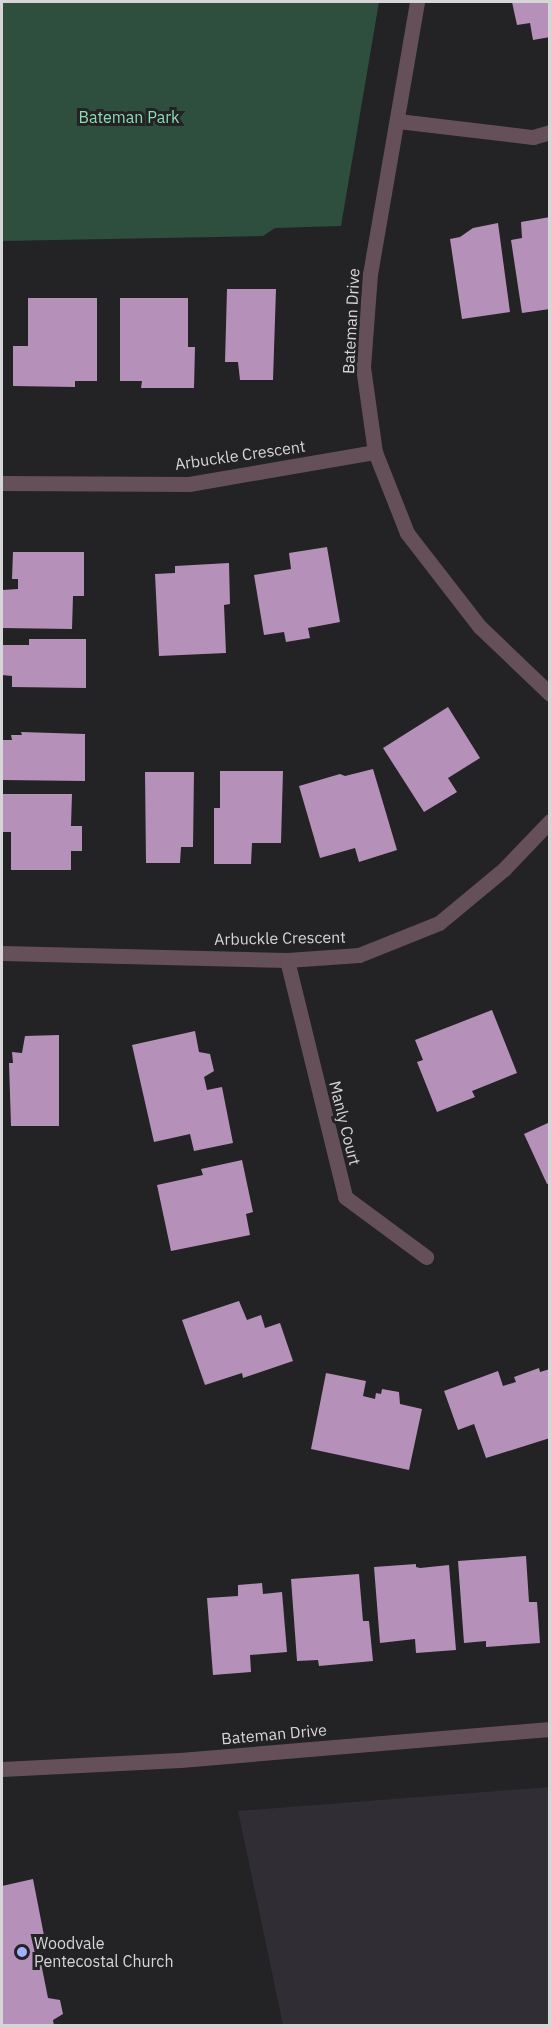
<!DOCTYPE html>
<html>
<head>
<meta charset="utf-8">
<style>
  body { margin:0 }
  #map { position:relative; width:551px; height:2027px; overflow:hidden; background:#232224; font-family:"IBM Plex Sans",sans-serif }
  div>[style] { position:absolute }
  .built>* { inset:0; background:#302d34 }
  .green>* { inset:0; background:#2e4e3e }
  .building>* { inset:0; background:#b591ba }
  .minor>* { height:15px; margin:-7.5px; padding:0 7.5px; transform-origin:7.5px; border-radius:7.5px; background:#655059 }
  .dots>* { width:16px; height:16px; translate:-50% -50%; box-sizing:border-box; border:3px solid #232224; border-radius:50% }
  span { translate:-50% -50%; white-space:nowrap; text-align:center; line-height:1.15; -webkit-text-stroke:6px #232224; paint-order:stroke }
  .park-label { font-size:16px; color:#8adeb5 }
  .street-label { font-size:16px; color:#d6d5d7 }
  .poi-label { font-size:16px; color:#d6d5d7 }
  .left { translate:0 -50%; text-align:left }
  .frame { position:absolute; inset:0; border:3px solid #d6d5d7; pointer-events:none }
</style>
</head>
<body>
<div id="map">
  <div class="built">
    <i style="clip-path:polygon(549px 1787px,549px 2025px,283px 2025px,238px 1811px)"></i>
  </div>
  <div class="green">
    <i style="clip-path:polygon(2px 2px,379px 2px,341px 226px,275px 228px,263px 236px,2px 241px)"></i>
  </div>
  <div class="building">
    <i style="clip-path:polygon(512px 2px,550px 2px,550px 37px,533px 40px,530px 23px,517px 25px)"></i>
    <i style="clip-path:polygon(550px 217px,550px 309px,522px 313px,511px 240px,522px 238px,521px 222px)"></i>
    <i style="clip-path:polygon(498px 223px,510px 312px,462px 319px,450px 239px,460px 237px,473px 228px)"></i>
    <i style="clip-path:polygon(227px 289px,276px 289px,273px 380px,240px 380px,238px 362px,225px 362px)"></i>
    <i style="clip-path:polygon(28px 298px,97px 298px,97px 381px,75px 381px,75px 387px,13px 386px,13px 346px,28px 346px)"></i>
    <i style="clip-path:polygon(120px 298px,188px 298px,188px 347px,195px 347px,194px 388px,141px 388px,142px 381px,120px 381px)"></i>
    <i style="clip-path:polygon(327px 547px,340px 622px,308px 628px,310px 638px,286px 642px,284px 632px,264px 635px,254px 575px,291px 569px,289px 553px)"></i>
    <i style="clip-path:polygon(13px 552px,84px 552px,84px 596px,73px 596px,72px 629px,2px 628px,2px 590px,18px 589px,18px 579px,12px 579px)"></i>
    <i style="clip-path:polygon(229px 563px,230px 604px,224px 605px,226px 653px,159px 656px,155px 574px,175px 573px,175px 566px)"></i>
    <i style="clip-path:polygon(29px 639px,86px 639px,86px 688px,12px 687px,12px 676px,2px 675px,2px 645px,29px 645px)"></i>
    <i style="clip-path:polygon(448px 707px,480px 758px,448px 778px,457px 792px,424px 812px,383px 748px)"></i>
    <i style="clip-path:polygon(21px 732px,85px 734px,85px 781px,2px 780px,2px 740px,12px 740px,11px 735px,22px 735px)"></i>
    <i style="clip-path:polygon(373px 769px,397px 850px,359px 862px,355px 848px,320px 858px,299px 786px,340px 774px,345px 776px)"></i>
    <i style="clip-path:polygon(220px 771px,283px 771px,281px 843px,252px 843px,251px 864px,214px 864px,214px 808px,220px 808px)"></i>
    <i style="clip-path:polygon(145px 772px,194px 772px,193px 847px,181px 847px,180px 863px,146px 863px)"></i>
    <i style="clip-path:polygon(2px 794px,72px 794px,71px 826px,82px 826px,82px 851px,71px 851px,71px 870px,11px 870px,11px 832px,2px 832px)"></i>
    <i style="clip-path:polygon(492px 1010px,517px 1073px,472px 1091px,475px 1097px,437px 1112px,417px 1062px,423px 1060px,415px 1040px)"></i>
    <i style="clip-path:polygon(195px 1031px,199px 1052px,210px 1054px,214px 1071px,204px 1077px,207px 1090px,222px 1087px,233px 1143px,194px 1151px,190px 1134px,154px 1142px,132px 1045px)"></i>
    <i style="clip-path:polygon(59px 1035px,59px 1126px,11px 1126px,9px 1063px,13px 1063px,12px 1052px,22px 1053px,25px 1036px)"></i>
    <i style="clip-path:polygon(550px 1122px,550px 1183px,547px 1184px,524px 1134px)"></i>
    <i style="clip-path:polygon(242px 1160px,253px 1212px,246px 1214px,250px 1235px,171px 1251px,157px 1185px,203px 1175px,201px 1169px)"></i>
    <i style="clip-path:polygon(239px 1301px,247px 1320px,261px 1315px,265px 1328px,280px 1323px,293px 1361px,243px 1378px,242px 1373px,205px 1385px,182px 1320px)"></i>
    <i style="clip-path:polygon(539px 1368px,540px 1372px,550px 1369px,550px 1438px,486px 1458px,474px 1424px,458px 1430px,444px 1391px,498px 1371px,503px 1386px,516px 1382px,514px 1377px)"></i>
    <i style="clip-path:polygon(326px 1373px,366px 1381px,363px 1396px,375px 1399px,376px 1393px,381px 1394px,382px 1389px,399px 1392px,400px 1404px,422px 1409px,409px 1470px,311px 1449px)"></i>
    <i style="clip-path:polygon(526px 1556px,529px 1602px,537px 1602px,540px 1643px,486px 1647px,486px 1641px,464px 1643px,458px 1561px)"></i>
    <i style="clip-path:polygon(416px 1564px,416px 1567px,420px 1568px,449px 1565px,456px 1650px,416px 1653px,415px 1639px,380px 1643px,374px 1567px)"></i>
    <i style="clip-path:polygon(359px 1574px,363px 1621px,369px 1621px,373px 1661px,319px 1666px,318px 1660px,297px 1661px,291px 1579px)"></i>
    <i style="clip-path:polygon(262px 1583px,263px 1594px,282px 1592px,287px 1652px,250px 1655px,251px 1672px,213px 1675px,207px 1598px,238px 1596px,238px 1585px)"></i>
    <i style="clip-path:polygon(33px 1879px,47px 1951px,39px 1953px,48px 1998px,60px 2000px,63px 2014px,53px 2020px,54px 2026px,2px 2026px,2px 1886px)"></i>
  </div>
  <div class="minor">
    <i style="left:417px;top:2px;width:276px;rotate:99.8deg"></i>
    <i style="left:370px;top:274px;width:93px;rotate:94.3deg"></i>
    <i style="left:363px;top:367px;width:86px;rotate:82deg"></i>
    <i style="left:375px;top:452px;width:87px;rotate:68.4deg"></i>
    <i style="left:407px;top:533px;width:119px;rotate:52.2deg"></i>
    <i style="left:480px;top:627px;width:97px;rotate:43.7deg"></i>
    <i style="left:398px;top:121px;width:136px;rotate:6.8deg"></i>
    <i style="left:533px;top:137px;width:18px;rotate:-16deg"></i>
    <i style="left:2px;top:483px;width:187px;rotate:0.3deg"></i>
    <i style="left:189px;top:484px;width:189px;rotate:-9.8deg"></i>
    <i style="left:2px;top:953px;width:285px;rotate:1.4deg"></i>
    <i style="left:287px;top:960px;width:72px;rotate:-4deg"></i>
    <i style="left:359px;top:955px;width:86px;rotate:-21.8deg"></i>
    <i style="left:439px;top:923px;width:85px;rotate:-39.7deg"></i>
    <i style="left:504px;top:869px;width:66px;rotate:-46.2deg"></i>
    <i style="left:287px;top:960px;width:244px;rotate:76.2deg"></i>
    <i style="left:345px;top:1197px;width:101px;rotate:36.5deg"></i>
    <i style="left:2px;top:1769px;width:178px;rotate:-2.9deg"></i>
    <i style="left:180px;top:1760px;width:371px;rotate:-4.8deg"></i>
  </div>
  <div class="dots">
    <i style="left:22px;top:1952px;background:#9fb3fd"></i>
  </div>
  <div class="park-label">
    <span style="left:129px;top:117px">Bateman Park</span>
  </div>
  <div class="street-label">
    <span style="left:351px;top:321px;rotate:-87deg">Bateman Drive</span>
    <span style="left:240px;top:455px;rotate:-8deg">Arbuckle Crescent</span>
    <span style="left:280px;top:938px;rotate:-1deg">Arbuckle Crescent</span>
    <span style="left:345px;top:1123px;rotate:76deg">Manly Court</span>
    <span style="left:274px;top:1734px;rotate:-5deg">Bateman Drive</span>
  </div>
  <div class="poi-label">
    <span class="left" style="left:34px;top:1952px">Woodvale<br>Pentecostal Church</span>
  </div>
  <div class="frame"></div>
</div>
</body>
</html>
